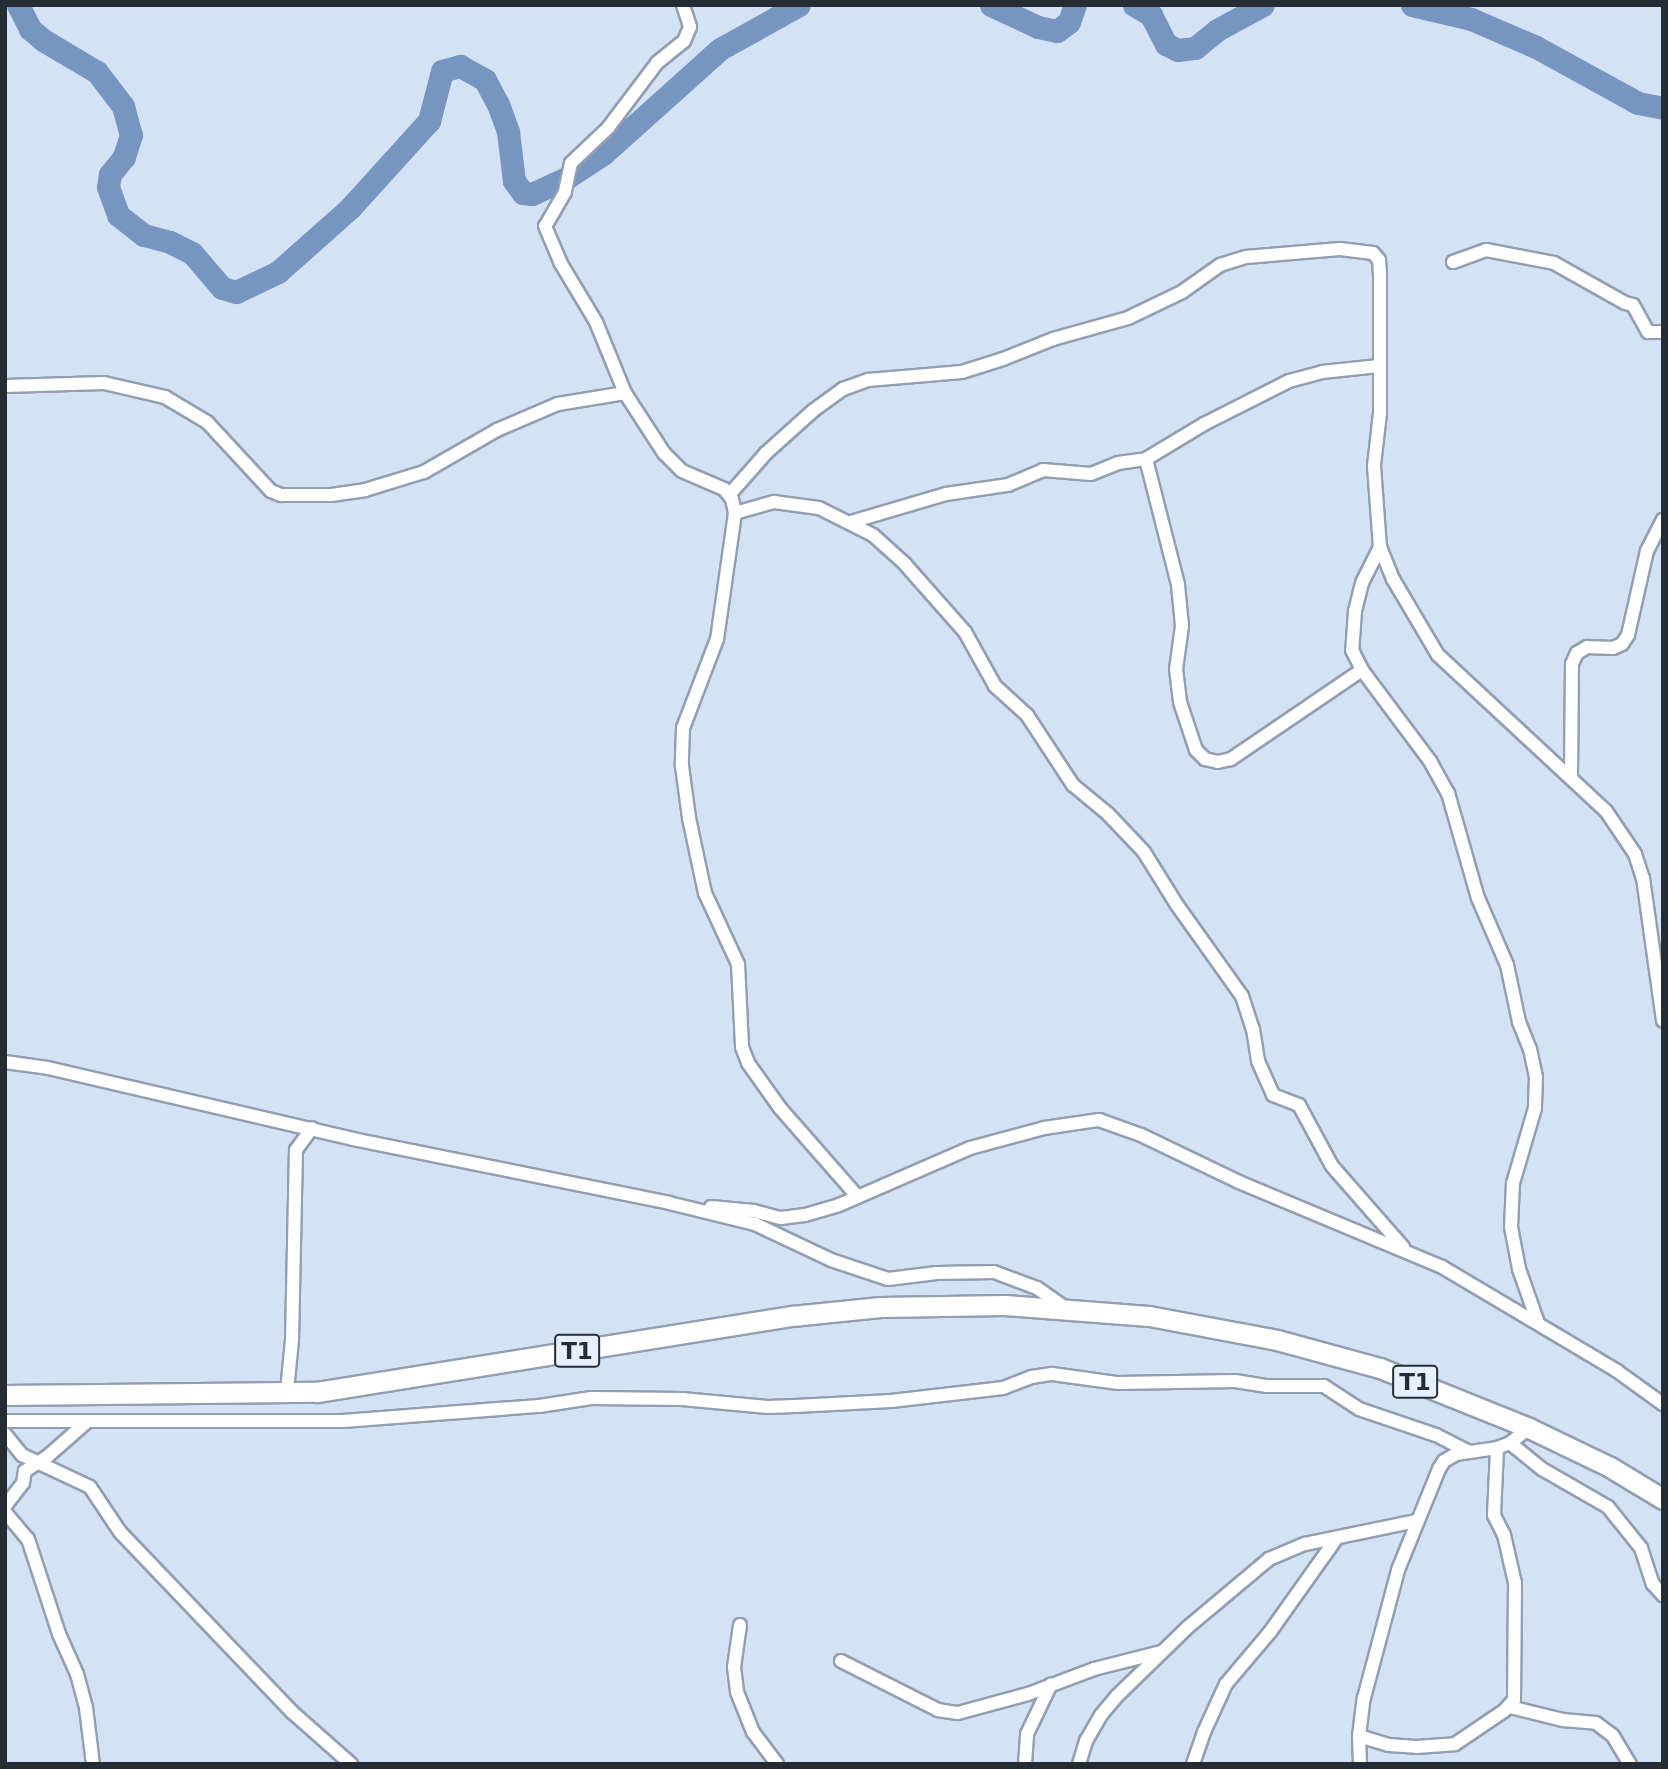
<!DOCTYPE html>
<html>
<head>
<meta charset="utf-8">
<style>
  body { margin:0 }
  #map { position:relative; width:1668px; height:1769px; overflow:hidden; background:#d4e2f5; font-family:"DejaVu Sans",sans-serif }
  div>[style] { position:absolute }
  .river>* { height:23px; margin:-11.5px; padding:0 11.5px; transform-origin:11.5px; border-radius:11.5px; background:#7695c0 }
  .roads { filter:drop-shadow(2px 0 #929fb1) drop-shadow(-2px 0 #929fb1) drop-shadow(0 2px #929fb1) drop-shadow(0 -2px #929fb1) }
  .minor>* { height:12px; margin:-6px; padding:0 6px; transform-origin:6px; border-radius:6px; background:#fff }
  .highway>* { height:19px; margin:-9.5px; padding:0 9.5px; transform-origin:9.5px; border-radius:9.5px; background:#fff }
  span { translate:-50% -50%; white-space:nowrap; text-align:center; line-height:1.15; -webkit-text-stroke:5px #e4efff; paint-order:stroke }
  .shield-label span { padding:2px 5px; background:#e4efff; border:2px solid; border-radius:5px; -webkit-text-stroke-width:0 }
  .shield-label { font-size:23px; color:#262c33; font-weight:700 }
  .frame { position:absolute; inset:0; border:7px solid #262c33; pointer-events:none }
</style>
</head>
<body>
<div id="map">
  <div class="river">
    <i style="left:18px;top:5px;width:27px;rotate:63deg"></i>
    <i style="left:30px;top:29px;width:17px;rotate:40deg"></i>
    <i style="left:43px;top:40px;width:63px;rotate:30.7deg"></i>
    <i style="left:97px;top:72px;width:43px;rotate:52.6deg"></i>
    <i style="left:123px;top:106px;width:30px;rotate:75deg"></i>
    <i style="left:131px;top:135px;width:23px;rotate:108deg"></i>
    <i style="left:124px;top:157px;width:22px;rotate:129deg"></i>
    <i style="left:110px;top:174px;width:13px;rotate:99deg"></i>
    <i style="left:108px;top:187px;width:30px;rotate:70deg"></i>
    <i style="left:118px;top:215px;width:33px;rotate:38deg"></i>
    <i style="left:144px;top:235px;width:27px;rotate:15deg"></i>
    <i style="left:170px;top:242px;width:25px;rotate:27deg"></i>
    <i style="left:192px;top:253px;width:46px;rotate:49.4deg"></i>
    <i style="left:222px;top:288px;width:15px;rotate:16deg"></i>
    <i style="left:236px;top:292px;width:47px;rotate:-25.5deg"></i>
    <i style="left:278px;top:272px;width:96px;rotate:-41.6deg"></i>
    <i style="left:350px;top:208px;width:118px;rotate:-47.8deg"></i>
    <i style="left:429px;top:121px;width:52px;rotate:-75.4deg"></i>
    <i style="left:442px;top:71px;width:19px;rotate:-16deg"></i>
    <i style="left:460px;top:66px;width:29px;rotate:29deg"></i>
    <i style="left:485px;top:80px;width:27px;rotate:62deg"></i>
    <i style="left:498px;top:104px;width:30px;rotate:70deg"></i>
    <i style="left:508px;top:132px;width:49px;rotate:83deg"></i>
    <i style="left:514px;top:181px;width:15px;rotate:53deg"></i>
    <i style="left:523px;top:193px;width:9px;rotate:6deg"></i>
    <i style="left:532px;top:194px;width:40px;rotate:-25deg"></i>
    <i style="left:568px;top:177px;width:42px;rotate:-33.3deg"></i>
    <i style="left:603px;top:154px;width:157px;rotate:-41.9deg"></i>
    <i style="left:720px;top:49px;width:90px;rotate:-29.1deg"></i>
    <i style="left:991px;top:5px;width:52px;rotate:25.1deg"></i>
    <i style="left:1038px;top:27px;width:19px;rotate:12deg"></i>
    <i style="left:1057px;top:31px;width:15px;rotate:-37deg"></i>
    <i style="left:1069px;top:22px;width:18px;rotate:-71deg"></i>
    <i style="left:1134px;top:5px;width:20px;rotate:30deg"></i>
    <i style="left:1151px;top:15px;width:33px;rotate:63deg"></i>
    <i style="left:1166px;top:44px;width:13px;rotate:27deg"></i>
    <i style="left:1178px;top:50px;width:17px;rotate:-7deg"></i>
    <i style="left:1195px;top:48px;width:28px;rotate:-39deg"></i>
    <i style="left:1217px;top:30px;width:52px;rotate:-28.5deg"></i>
    <i style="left:1412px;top:5px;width:61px;rotate:13.3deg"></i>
    <i style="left:1471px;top:19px;width:71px;rotate:23.3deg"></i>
    <i style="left:1536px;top:47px;width:116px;rotate:28.8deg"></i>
    <i style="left:1638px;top:103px;width:25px;rotate:11deg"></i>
  </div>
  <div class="roads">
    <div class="minor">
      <i style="left:683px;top:5px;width:23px;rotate:72deg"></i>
      <i style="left:690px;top:27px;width:15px;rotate:113deg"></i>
      <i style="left:684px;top:41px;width:35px;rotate:141deg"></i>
      <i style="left:657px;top:63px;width:81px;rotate:127deg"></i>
      <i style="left:608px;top:128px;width:51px;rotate:136.6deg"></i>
      <i style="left:571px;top:163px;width:30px;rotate:102deg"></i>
      <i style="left:565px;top:192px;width:39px;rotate:120deg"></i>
      <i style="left:545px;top:226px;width:39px;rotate:67deg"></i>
      <i style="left:560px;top:262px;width:70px;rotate:59deg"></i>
      <i style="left:596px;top:322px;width:77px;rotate:67.8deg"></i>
      <i style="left:625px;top:393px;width:72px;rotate:57deg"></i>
      <i style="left:664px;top:453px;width:25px;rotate:45deg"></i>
      <i style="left:682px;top:471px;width:46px;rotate:23.2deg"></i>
      <i style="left:724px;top:489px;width:13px;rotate:51deg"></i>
      <i style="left:732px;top:499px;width:14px;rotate:78deg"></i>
      <i style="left:735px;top:513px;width:127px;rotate:98.1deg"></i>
      <i style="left:717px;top:639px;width:95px;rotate:110.9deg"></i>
      <i style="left:683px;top:728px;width:38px;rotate:92deg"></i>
      <i style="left:682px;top:766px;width:52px;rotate:82.3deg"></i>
      <i style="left:689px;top:818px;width:77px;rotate:78deg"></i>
      <i style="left:705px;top:893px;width:78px;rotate:65.1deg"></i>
      <i style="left:738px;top:964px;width:83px;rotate:87.2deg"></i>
      <i style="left:742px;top:1047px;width:17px;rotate:69deg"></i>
      <i style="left:748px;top:1063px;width:55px;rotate:54.6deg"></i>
      <i style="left:780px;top:1108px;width:118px;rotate:48.8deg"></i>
      <i style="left:1453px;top:262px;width:35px;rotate:-20deg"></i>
      <i style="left:1486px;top:250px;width:69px;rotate:10.8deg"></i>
      <i style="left:1554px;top:263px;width:81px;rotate:29.4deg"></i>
      <i style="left:1625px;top:303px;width:8px;rotate:14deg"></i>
      <i style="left:1633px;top:305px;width:31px;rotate:61deg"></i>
      <i style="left:1648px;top:332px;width:15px"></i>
      <i style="left:5px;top:386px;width:99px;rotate:-1.7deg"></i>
      <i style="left:104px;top:383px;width:63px;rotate:12.9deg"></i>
      <i style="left:165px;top:397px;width:49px;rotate:30.8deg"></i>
      <i style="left:207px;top:422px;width:94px;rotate:47.2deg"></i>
      <i style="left:271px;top:491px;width:11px;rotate:22deg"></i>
      <i style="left:281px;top:495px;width:50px"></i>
      <i style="left:331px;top:495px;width:34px;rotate:-8deg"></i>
      <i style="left:365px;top:490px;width:62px;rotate:-17deg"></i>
      <i style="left:424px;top:472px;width:84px;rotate:-29.9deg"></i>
      <i style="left:497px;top:430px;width:66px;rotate:-23.1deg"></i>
      <i style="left:558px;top:404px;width:68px;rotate:-9.3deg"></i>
      <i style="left:1146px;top:459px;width:130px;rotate:75.7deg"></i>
      <i style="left:1178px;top:585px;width:41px;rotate:84.4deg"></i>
      <i style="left:1182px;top:626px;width:43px;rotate:97.9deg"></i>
      <i style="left:1176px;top:669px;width:33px;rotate:83deg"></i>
      <i style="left:1180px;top:702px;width:51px;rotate:71.6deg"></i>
      <i style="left:1196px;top:750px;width:13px;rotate:45deg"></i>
      <i style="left:1205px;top:759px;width:13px;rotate:13deg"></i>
      <i style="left:1218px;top:762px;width:13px;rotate:-13deg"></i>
      <i style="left:1231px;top:759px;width:158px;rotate:-34.2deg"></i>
      <i style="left:730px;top:494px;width:55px;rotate:-48.7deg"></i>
      <i style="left:766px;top:453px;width:64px;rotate:-41.9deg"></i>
      <i style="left:814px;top:410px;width:36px;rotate:-36deg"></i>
      <i style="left:843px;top:389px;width:27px;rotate:-20deg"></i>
      <i style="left:868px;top:380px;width:94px;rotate:-4.9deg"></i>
      <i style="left:962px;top:372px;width:43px;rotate:-17.6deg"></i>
      <i style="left:1003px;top:359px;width:54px;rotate:-21.8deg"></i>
      <i style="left:1053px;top:339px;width:78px;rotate:-15.6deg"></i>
      <i style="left:1128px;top:318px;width:60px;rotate:-25.7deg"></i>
      <i style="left:1182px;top:292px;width:47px;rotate:-35.4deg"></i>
      <i style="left:1220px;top:265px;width:27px;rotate:-17deg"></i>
      <i style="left:1246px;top:257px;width:94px;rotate:-4.9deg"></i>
      <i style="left:1340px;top:249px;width:33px;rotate:7deg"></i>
      <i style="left:1373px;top:253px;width:9px;rotate:49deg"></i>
      <i style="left:1379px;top:260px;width:14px;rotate:86deg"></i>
      <i style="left:1380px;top:274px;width:139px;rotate:90deg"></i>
      <i style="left:1380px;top:413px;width:53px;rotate:96.5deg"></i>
      <i style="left:1374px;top:466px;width:81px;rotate:85.8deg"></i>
      <i style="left:1380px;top:547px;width:35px;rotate:68deg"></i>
      <i style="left:1393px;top:579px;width:88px;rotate:59.4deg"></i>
      <i style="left:1438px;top:655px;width:229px;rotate:42.9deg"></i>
      <i style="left:1606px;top:811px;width:52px;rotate:56deg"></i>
      <i style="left:1635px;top:854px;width:25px;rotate:72deg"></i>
      <i style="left:1643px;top:878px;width:144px;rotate:82deg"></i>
      <i style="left:735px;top:513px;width:41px;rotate:-15.8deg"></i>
      <i style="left:774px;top:502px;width:45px;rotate:7.6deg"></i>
      <i style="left:819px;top:508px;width:60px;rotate:26.6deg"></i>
      <i style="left:873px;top:535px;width:42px;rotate:42.1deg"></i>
      <i style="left:904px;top:563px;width:92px;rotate:48.5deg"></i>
      <i style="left:965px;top:632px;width:62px;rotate:60.9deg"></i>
      <i style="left:995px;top:686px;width:43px;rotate:42.2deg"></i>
      <i style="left:1027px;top:715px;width:84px;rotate:56.7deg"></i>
      <i style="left:1073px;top:785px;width:45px;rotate:39.6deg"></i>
      <i style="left:1108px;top:814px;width:52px;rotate:46.5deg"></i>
      <i style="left:1144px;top:852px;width:62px;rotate:58.1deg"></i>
      <i style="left:1177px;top:905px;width:112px;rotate:54.5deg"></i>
      <i style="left:1242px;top:996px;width:35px;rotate:72deg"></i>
      <i style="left:1253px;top:1029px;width:32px;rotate:81deg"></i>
      <i style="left:1258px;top:1061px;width:37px;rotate:66deg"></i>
      <i style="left:1273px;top:1095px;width:28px;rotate:21deg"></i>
      <i style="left:1299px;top:1105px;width:69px;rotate:61.6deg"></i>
      <i style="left:1332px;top:1166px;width:108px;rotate:48.8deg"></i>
      <i style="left:851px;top:522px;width:99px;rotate:-16.4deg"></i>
      <i style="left:946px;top:494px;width:63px;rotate:-8.3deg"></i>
      <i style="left:1008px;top:485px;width:38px;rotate:-23deg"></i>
      <i style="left:1043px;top:470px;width:48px;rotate:4.8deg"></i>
      <i style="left:1091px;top:474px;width:29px;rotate:-22deg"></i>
      <i style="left:1118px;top:463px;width:28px;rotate:-8deg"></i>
      <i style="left:1146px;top:459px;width:68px;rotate:-31.1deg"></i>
      <i style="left:1204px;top:424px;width:95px;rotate:-26.8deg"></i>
      <i style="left:1289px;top:381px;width:34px;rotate:-15deg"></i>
      <i style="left:1322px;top:372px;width:57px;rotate:-6deg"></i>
      <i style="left:1380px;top:547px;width:40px;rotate:116.6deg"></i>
      <i style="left:1362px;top:583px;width:29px;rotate:104deg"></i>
      <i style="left:1355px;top:611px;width:39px;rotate:94deg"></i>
      <i style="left:1352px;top:650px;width:22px;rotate:63deg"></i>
      <i style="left:1362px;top:670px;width:114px;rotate:53.2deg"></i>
      <i style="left:1430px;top:761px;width:37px;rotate:61deg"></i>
      <i style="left:1448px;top:793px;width:109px;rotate:74.1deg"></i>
      <i style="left:1478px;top:898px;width:73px;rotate:66.6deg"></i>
      <i style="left:1507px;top:965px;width:58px;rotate:78.1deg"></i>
      <i style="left:1519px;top:1022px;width:29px;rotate:68deg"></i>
      <i style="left:1530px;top:1049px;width:29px;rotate:78deg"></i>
      <i style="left:1536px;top:1077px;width:31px;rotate:92deg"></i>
      <i style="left:1535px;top:1108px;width:78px;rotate:106.3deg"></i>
      <i style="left:1513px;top:1183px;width:44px;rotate:92.6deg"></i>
      <i style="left:1511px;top:1227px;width:43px;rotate:79.2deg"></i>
      <i style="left:1519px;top:1269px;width:57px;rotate:70.6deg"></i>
      <i style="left:1571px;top:776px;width:112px;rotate:-89.5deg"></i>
      <i style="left:1572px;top:664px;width:12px;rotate:-66deg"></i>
      <i style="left:1577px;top:653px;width:12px;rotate:-31deg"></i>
      <i style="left:1587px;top:647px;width:26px;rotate:2deg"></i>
      <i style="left:1613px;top:648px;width:10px;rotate:-24deg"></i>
      <i style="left:1622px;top:644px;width:11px;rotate:-56deg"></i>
      <i style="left:1628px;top:635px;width:86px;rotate:-77.3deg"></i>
      <i style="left:1647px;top:551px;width:35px;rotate:-63deg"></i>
      <i style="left:5px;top:1062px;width:43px;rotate:7.9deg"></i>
      <i style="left:48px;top:1068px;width:313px;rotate:13.1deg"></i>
      <i style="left:353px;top:1139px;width:322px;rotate:11.4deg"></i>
      <i style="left:669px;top:1203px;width:89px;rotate:13.7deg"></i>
      <i style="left:755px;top:1224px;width:84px;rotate:25.3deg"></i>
      <i style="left:831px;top:1260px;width:60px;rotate:18.4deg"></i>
      <i style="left:888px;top:1279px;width:49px;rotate:-7deg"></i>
      <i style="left:937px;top:1273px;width:57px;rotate:-1deg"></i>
      <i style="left:994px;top:1272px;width:46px;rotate:20.4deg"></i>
      <i style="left:1037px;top:1288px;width:33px;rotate:35deg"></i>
      <i style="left:711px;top:1207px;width:43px;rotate:5.3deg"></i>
      <i style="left:754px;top:1211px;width:28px;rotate:15deg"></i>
      <i style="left:781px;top:1218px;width:24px;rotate:-7deg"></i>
      <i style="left:805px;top:1215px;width:35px;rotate:-16deg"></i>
      <i style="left:839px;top:1205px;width:143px;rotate:-23.5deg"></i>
      <i style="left:970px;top:1148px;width:77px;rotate:-15.1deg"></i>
      <i style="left:1044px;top:1128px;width:56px;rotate:-8.3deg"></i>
      <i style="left:1099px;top:1120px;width:45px;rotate:19.7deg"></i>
      <i style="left:1141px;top:1135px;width:109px;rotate:25.6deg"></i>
      <i style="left:1239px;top:1182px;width:220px;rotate:22.7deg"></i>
      <i style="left:1442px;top:1267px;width:204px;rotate:30.7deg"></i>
      <i style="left:1617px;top:1371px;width:57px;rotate:35.7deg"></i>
      <i style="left:287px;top:1391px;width:51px;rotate:-84.4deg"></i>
      <i style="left:292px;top:1340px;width:190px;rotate:-88.8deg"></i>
      <i style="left:296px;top:1150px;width:27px;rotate:-54deg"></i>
      <i style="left:5px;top:1421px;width:338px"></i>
      <i style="left:343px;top:1421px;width:197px;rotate:-4.4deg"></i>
      <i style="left:539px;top:1406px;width:53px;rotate:-8.7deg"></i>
      <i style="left:591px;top:1398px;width:91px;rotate:0.6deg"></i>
      <i style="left:682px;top:1399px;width:86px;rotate:5.3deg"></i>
      <i style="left:768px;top:1407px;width:27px;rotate:-2deg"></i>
      <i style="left:795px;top:1406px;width:96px;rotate:-3deg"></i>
      <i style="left:891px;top:1401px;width:113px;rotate:-6.6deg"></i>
      <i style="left:1003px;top:1388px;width:31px;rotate:-21deg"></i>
      <i style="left:1032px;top:1377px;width:20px;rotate:-9deg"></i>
      <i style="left:1052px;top:1374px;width:67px;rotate:7.8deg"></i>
      <i style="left:1118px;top:1383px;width:117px;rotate:-1deg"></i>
      <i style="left:1235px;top:1381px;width:31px;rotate:9deg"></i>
      <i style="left:1266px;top:1386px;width:58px"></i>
      <i style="left:1324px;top:1386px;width:42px;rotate:33.3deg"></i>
      <i style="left:1359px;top:1409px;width:81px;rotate:18.7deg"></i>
      <i style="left:1436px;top:1435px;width:36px;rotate:27deg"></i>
      <i style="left:5px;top:1434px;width:27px;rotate:51deg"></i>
      <i style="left:22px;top:1455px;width:75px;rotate:25.2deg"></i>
      <i style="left:90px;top:1487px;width:54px;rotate:56.3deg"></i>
      <i style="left:120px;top:1532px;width:249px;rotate:46.3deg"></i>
      <i style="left:292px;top:1712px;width:79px;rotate:41.4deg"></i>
      <i style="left:1510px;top:1443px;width:41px;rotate:39.1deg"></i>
      <i style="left:1542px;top:1469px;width:76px;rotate:29.9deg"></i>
      <i style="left:1608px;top:1507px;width:53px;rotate:51.2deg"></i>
      <i style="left:1641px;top:1548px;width:38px;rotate:72deg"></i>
      <i style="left:1653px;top:1584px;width:15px;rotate:48deg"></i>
      <i style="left:5px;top:1506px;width:29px;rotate:-52deg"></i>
      <i style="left:23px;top:1483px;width:12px;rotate:-81deg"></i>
      <i style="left:25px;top:1471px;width:27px;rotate:-33deg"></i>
      <i style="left:48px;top:1456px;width:53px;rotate:-41.2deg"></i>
      <i style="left:5px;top:1512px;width:35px;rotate:50deg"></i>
      <i style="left:28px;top:1539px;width:100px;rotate:71.9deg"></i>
      <i style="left:59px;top:1634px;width:44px;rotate:65.8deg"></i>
      <i style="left:77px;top:1674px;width:35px;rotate:75deg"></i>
      <i style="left:86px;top:1708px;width:56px;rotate:82.9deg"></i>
      <i style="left:740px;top:1625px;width:42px;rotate:98.1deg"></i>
      <i style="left:734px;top:1667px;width:25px;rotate:83deg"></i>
      <i style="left:737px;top:1692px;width:43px;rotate:68.2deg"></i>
      <i style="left:753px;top:1732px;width:40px;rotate:53deg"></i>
      <i style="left:841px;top:1661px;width:109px;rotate:26.8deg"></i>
      <i style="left:938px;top:1710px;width:20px;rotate:9deg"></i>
      <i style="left:958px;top:1713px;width:73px;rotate:-15.2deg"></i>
      <i style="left:1028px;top:1694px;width:71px;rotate:-20.7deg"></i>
      <i style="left:1094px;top:1669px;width:69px;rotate:-14.2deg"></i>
      <i style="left:1510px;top:1707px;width:55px;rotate:13.8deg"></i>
      <i style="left:1563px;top:1720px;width:33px;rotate:5deg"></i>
      <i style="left:1596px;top:1723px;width:21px;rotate:37deg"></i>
      <i style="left:1613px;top:1736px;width:33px;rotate:59deg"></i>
      <i style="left:1359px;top:1736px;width:31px;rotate:17deg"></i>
      <i style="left:1389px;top:1745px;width:27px;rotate:4deg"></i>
      <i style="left:1416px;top:1747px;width:39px;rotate:-4deg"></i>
      <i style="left:1455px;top:1744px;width:59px;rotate:-34deg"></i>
      <i style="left:1504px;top:1711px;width:15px;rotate:-48deg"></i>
      <i style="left:1514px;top:1700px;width:117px;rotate:-89.5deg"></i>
      <i style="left:1515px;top:1583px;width:49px;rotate:-102.9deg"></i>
      <i style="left:1504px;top:1535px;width:22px;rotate:-117deg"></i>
      <i style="left:1494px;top:1515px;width:67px;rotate:-87.4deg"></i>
      <i style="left:1025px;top:1764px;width:30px;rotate:-86deg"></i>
      <i style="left:1027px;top:1734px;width:55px;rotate:-64.4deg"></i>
      <i style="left:1079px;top:1764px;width:24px;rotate:-73deg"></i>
      <i style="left:1086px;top:1741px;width:30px;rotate:-60deg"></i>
      <i style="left:1101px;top:1715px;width:25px;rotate:-50deg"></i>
      <i style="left:1117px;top:1696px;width:99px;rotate:-44.2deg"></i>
      <i style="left:1188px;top:1627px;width:106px;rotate:-40deg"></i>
      <i style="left:1269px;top:1559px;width:39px;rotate:-23deg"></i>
      <i style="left:1305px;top:1544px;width:113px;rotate:-11.7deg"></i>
      <i style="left:1193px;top:1764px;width:34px;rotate:-71deg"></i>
      <i style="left:1204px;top:1732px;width:53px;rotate:-65.4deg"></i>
      <i style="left:1226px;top:1684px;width:68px;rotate:-49.8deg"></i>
      <i style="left:1270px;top:1632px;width:114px;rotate:-54.6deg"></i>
      <i style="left:1360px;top:1764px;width:28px;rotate:-92deg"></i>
      <i style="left:1359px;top:1736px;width:38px;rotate:-83deg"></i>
      <i style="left:1364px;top:1698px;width:132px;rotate:-75.1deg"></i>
      <i style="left:1398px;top:1570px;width:109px;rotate:-67.9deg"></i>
      <i style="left:1439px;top:1469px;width:9px;rotate:-58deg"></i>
      <i style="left:1444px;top:1461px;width:14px;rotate:-30deg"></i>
      <i style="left:1456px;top:1454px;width:41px;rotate:-8.3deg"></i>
      <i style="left:1497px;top:1448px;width:14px;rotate:-21deg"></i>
      <i style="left:1510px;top:1443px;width:24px;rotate:-38deg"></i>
    </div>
    <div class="highway">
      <i style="left:5px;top:1395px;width:312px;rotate:-0.6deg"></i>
      <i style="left:317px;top:1392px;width:481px;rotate:-9.1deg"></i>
      <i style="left:792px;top:1316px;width:89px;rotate:-5.8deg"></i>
      <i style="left:881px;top:1307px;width:124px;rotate:-0.9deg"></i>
      <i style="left:1005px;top:1305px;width:144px;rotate:4.4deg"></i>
      <i style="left:1149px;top:1316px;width:130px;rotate:10.6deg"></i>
      <i style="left:1277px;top:1340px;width:107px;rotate:15.2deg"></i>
      <i style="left:1380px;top:1368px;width:161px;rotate:21.9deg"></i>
      <i style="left:1529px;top:1428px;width:90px;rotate:25.7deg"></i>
      <i style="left:1610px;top:1467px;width:62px;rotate:31.1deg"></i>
    </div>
  </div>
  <div class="shield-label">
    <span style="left:577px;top:1351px">T1</span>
    <span style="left:1415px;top:1382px">T1</span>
  </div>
  <div class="frame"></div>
</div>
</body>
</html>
